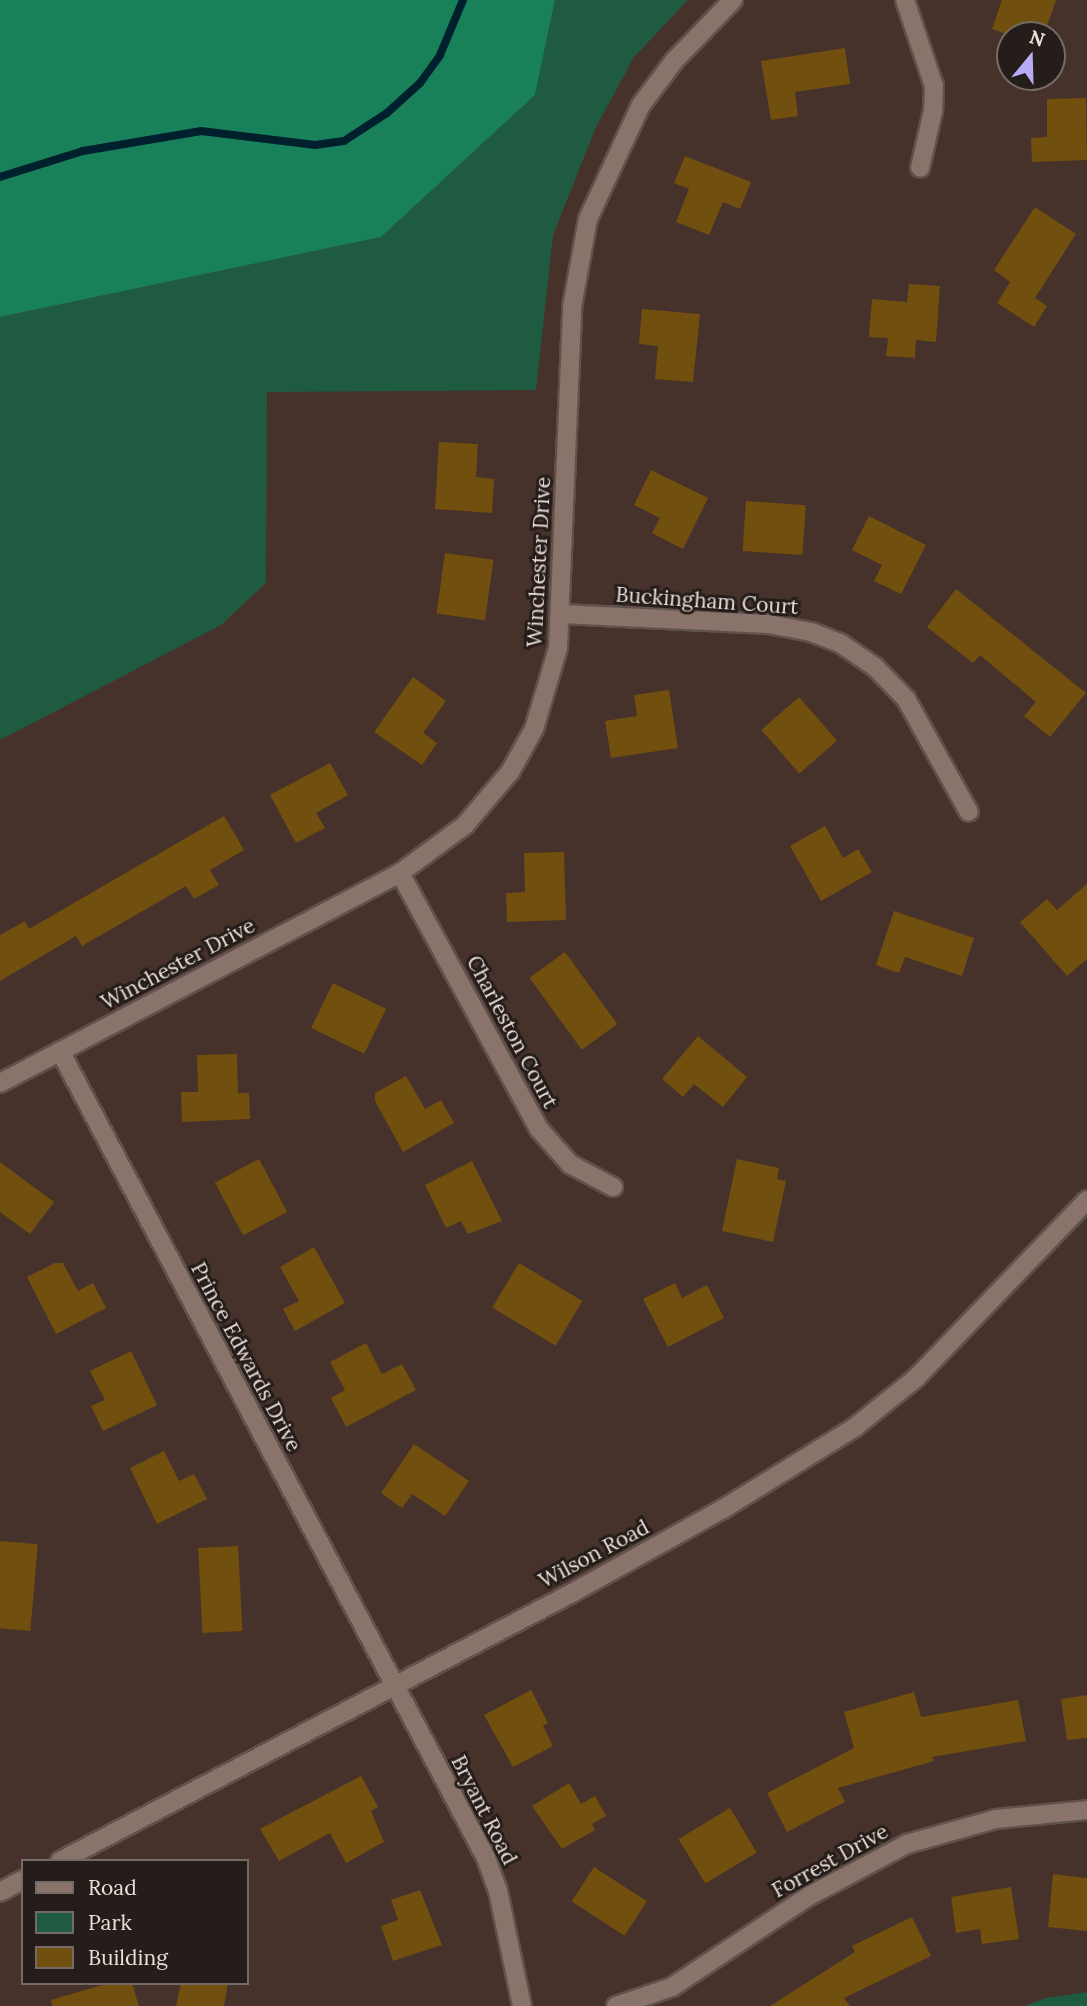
<!DOCTYPE html>
<html>
<head>
<meta charset="utf-8">
<style>
  body { margin:0 }
  #map { position:relative; width:1087px; height:2006px; overflow:hidden; background:#46322b; font-family:Lora,serif }
  div>[style] { position:absolute }
  .green>* { inset:0; background:#1e5b41 }
  .forest>* { inset:0; background:#188159 }
  .stream>* { height:8px; margin:-4px; padding:0 4px; transform-origin:4px; border-radius:4px; background:#01202d }
  .building>* { inset:0; background:#714f0e; transform-origin:0 0 }
  .roads { filter:drop-shadow(2px 0 #61514b) drop-shadow(-2px 0 #61514b) drop-shadow(0 2px #61514b) drop-shadow(0 -2px #61514b) }
  .minor>* { height:18px; margin:-9px; padding:0 9px; transform-origin:9px; border-radius:9px; background:#89736b }
  .tertiary>* { height:18px; margin:-9px; padding:0 9px; transform-origin:9px; border-radius:9px; background:#89736b }
  span { translate:-50% -50%; white-space:nowrap; text-align:center; line-height:1.15; -webkit-text-stroke:6px #251d19; paint-order:stroke }
  .street-label { font-size:21px; color:#ecdfda }
  .legend { position:absolute; left:21px; top:1859px; width:228px; height:126px; box-sizing:border-box; background:#251d19; border:2px solid #756b66; margin:0; padding:9px 12px; list-style:none; font-size:21px; color:#ecdfda }
  .legend li { display:flex; align-items:center; gap:14px; height:35px }
  .legend b { width:35px; border:2px solid #756b66 }
  .north { position:absolute; left:996px; top:21px; width:70px; height:70px; box-sizing:border-box; background:#251d19; border:2px solid #756b66; border-radius:50%; rotate:19deg; font-size:19px; font-weight:700; line-height:28px; text-align:center; color:#ecdfda }
  .north::after { content:''; display:block; margin:auto; width:24px; height:32px; background:#b8abf7; clip-path:polygon(50% 0,100% 100%,50% 72%,0 100%) }
</style>
</head>
<body>
<div id="map">
  <div class="green">
    <i style="clip-path:polygon(555px 0,688px 0,634px 57px,596px 127px,553px 235px,536px 390px,267px 392px,266px 583px,221px 625px,0 740px,0 317px,381px 237px,535px 95px)"></i>
    <i style="clip-path:polygon(1087px 1992px,1087px 2006px,1025px 2006px,1046px 1998px)"></i>
  </div>
  <div class="forest">
    <i style="clip-path:polygon(0 0,555px 0,535px 95px,381px 237px,0 317px)"></i>
  </div>
  <div class="stream">
    <i style="left:0;top:177px;width:87px;rotate:-17.4deg"></i>
    <i style="left:83px;top:151px;width:120px;rotate:-9.6deg"></i>
    <i style="left:201px;top:131px;width:115px;rotate:7deg"></i>
    <i style="left:315px;top:145px;width:29px;rotate:-8deg"></i>
    <i style="left:344px;top:141px;width:51px;rotate:-33.1deg"></i>
    <i style="left:387px;top:113px;width:45px;rotate:-42.3deg"></i>
    <i style="left:420px;top:83px;width:34px;rotate:-54deg"></i>
    <i style="left:440px;top:55px;width:60px;rotate:-67.3deg"></i>
  </div>
  <div class="building">
    <i style="clip-path:polygon(1002px 0,1056px 0,1044px 35px,1009px 35px,992px 29px)"></i>
    <i style="clip-path:polygon(845px 48px,850px 84px,795px 92px,798px 116px,771px 120px,761px 61px)"></i>
    <i style="clip-path:polygon(1086px 98px,1087px 160px,1032px 162px,1031px 138px,1047px 137px,1047px 99px)"></i>
    <i style="clip-path:polygon(685px 156px,751px 182px,740px 209px,723px 202px,709px 235px,676px 222px,689px 189px,674px 183px)"></i>
    <i style="clip-path:polygon(1035px 207px,1076px 234px,1035px 298px,1047px 306px,1034px 327px,997px 303px,1010px 282px,994px 270px)"></i>
    <i style="clip-path:polygon(909px 284px,940px 286px,936px 342px,916px 340px,915px 358px,886px 356px,888px 338px,869px 337px,872px 299px,907px 302px)"></i>
    <i style="clip-path:polygon(642px 309px,700px 314px,693px 382px,655px 379px,658px 346px,639px 344px)"></i>
    <i style="clip-path:polygon(439px 442px,478px 444px,476px 477px,494px 479px,492px 513px,435px 509px)"></i>
    <i style="clip-path:polygon(651px 470px,708px 498px,683px 549px,652px 533px,660px 518px,634px 505px)"></i>
    <i style="left:746px;top:501px;width:60px;height:50px;rotate:4deg"></i>
    <i style="clip-path:polygon(869px 516px,926px 545px,901px 594px,874px 581px,882px 565px,852px 550px)"></i>
    <i style="left:445px;top:553px;width:49px;height:61px;rotate:8deg"></i>
    <i style="clip-path:polygon(956px 589px,1086px 693px,1050px 737px,1024px 716px,1036px 702px,980px 655px,973px 663px,927px 627px)"></i>
    <i style="clip-path:polygon(413px 677px,446px 701px,423px 733px,437px 743px,422px 765px,374px 732px)"></i>
    <i style="clip-path:polygon(669px 690px,678px 748px,611px 758px,605px 721px,637px 716px,634px 695px)"></i>
    <i style="left:799px;top:697px;width:58px;height:50px;rotate:49deg"></i>
    <i style="clip-path:polygon(330px 763px,348px 795px,316px 813px,325px 828px,296px 843px,270px 795px)"></i>
    <i style="clip-path:polygon(224px 816px,244px 850px,210px 870px,219px 885px,194px 899px,186px 886px,82px 946px,76px 936px,0 981px,0 935px,25px 921px,29px 929px)"></i>
    <i style="clip-path:polygon(825px 826px,843px 858px,858px 849px,872px 872px,821px 901px,790px 846px)"></i>
    <i style="clip-path:polygon(564px 852px,566px 920px,507px 922px,506px 893px,525px 892px,524px 853px)"></i>
    <i style="clip-path:polygon(1087px 884px,1087px 959px,1067px 976px,1020px 922px,1047px 899px,1057px 910px)"></i>
    <i style="clip-path:polygon(894px 911px,974px 938px,962px 976px,905px 957px,899px 973px,876px 965px)"></i>
    <i style="left:565px;top:952px;width:89px;height:44px;rotate:54deg"></i>
    <i style="left:333px;top:983px;width:59px;height:50px;rotate:26deg"></i>
    <i style="clip-path:polygon(698px 1036px,747px 1077px,723px 1107px,694px 1084px,683px 1097px,662px 1079px)"></i>
    <i style="clip-path:polygon(237px 1054px,238px 1093px,249px 1093px,250px 1119px,182px 1122px,181px 1092px,198px 1092px,197px 1055px)"></i>
    <i style="clip-path:polygon(406px 1076px,425px 1109px,441px 1100px,454px 1123px,403px 1152px,375px 1101px,375px 1093px)"></i>
    <i style="left:259px;top:1159px;width:60px;height:50px;rotate:62deg"></i>
    <i style="clip-path:polygon(737px 1159px,779px 1168px,777px 1179px,786px 1181px,773px 1242px,722px 1231px)"></i>
    <i style="clip-path:polygon(472px 1161px,502px 1221px,468px 1234px,461px 1221px,446px 1228px,425px 1185px)"></i>
    <i style="clip-path:polygon(0 1162px,54px 1202px,30px 1234px,0 1212px)"></i>
    <i style="clip-path:polygon(314px 1247px,345px 1303px,295px 1331px,283px 1309px,299px 1301px,280px 1267px)"></i>
    <i style="clip-path:polygon(55px 1263px,63px 1263px,78px 1291px,93px 1283px,106px 1308px,56px 1334px,27px 1277px)"></i>
    <i style="left:519px;top:1263px;width:74px;height:52px;rotate:31deg"></i>
    <i style="clip-path:polygon(675px 1283px,682px 1298px,707px 1285px,724px 1318px,668px 1347px,643px 1299px)"></i>
    <i style="clip-path:polygon(366px 1343px,382px 1374px,402px 1364px,416px 1390px,346px 1427px,331px 1398px,345px 1390px,330px 1362px)"></i>
    <i style="clip-path:polygon(131px 1351px,157px 1405px,103px 1431px,91px 1406px,105px 1400px,90px 1371px)"></i>
    <i style="clip-path:polygon(414px 1444px,469px 1481px,445px 1516px,412px 1494px,402px 1508px,381px 1493px)"></i>
    <i style="clip-path:polygon(164px 1451px,179px 1481px,194px 1474px,207px 1499px,157px 1524px,130px 1468px)"></i>
    <i style="left:0;top:1541px;width:38px;height:87px;rotate:5deg"></i>
    <i style="left:238px;top:1546px;width:85px;height:40px;rotate:87deg"></i>
    <i style="clip-path:polygon(531px 1690px,548px 1723px,543px 1726px,553px 1746px,513px 1767px,484px 1715px)"></i>
    <i style="clip-path:polygon(914px 1692px,921px 1717px,1018px 1700px,1026px 1741px,932px 1757px,934px 1761px,838px 1788px,845px 1802px,787px 1832px,767px 1793px,854px 1748px,844px 1712px)"></i>
    <i style="clip-path:polygon(1087px 1695px,1087px 1738px,1067px 1740px,1061px 1699px)"></i>
    <i style="clip-path:polygon(361px 1776px,378px 1807px,371px 1811px,384px 1842px,346px 1863px,330px 1833px,279px 1861px,260px 1829px)"></i>
    <i style="clip-path:polygon(569px 1783px,581px 1804px,595px 1796px,606px 1816px,592px 1824px,595px 1830px,562px 1849px,532px 1806px)"></i>
    <i style="left:730px;top:1808px;width:52px;height:60px;rotate:59deg"></i>
    <i style="left:594px;top:1867px;width:63px;height:41px;rotate:33deg"></i>
    <i style="clip-path:polygon(1053px 1874px,1087px 1878px,1087px 1931px,1048px 1927px)"></i>
    <i style="clip-path:polygon(1011px 1887px,1019px 1939px,982px 1944px,980px 1929px,956px 1933px,951px 1897px)"></i>
    <i style="clip-path:polygon(420px 1890px,442px 1945px,393px 1961px,381px 1926px,398px 1920px,391px 1900px)"></i>
    <i style="clip-path:polygon(912px 1917px,931px 1956px,844px 1998px,850px 2006px,770px 2006px,855px 1952px,852px 1946px)"></i>
    <i style="clip-path:polygon(109px 1983px,132px 1983px,139px 2006px,52px 2006px,51px 2000px)"></i>
    <i style="clip-path:polygon(181px 1983px,228px 1983px,224px 2006px,176px 2006px)"></i>
  </div>
  <div class="roads">
    <div class="minor">
      <i style="left:905px;top:0;width:91px;rotate:71.4deg"></i>
      <i style="left:934px;top:86px;width:25px;rotate:92deg"></i>
      <i style="left:933px;top:111px;width:58px;rotate:102.8deg"></i>
      <i style="left:561px;top:614px;width:207px;rotate:2.8deg"></i>
      <i style="left:768px;top:624px;width:44px;rotate:10.5deg"></i>
      <i style="left:811px;top:632px;width:31px;rotate:21deg"></i>
      <i style="left:840px;top:643px;width:42px;rotate:34.4deg"></i>
      <i style="left:875px;top:667px;width:45px;rotate:45.9deg"></i>
      <i style="left:906px;top:699px;width:129px;rotate:60.9deg"></i>
      <i style="left:400px;top:873px;width:291px;rotate:61.5deg"></i>
      <i style="left:539px;top:1129px;width:47px;rotate:48.5deg"></i>
      <i style="left:570px;top:1164px;width:49px;rotate:28.1deg"></i>
      <i style="left:60px;top:1051px;width:913px;rotate:62.17deg"></i>
      <i style="left:486px;top:1858px;width:35px;rotate:70deg"></i>
      <i style="left:498px;top:1891px;width:117px;rotate:78.2deg"></i>
      <i style="left:0;top:1083px;width:452px;rotate:-27.7deg"></i>
      <i style="left:400px;top:873px;width:81px;rotate:-36.4deg"></i>
      <i style="left:465px;top:825px;width:70px;rotate:-49.7deg"></i>
      <i style="left:510px;top:772px;width:49px;rotate:-60.8deg"></i>
      <i style="left:534px;top:729px;width:84px;rotate:-73.5deg"></i>
      <i style="left:558px;top:648px;width:341px;rotate:-87.6deg"></i>
      <i style="left:572px;top:307px;width:89px;rotate:-79.7deg"></i>
      <i style="left:588px;top:219px;width:126px;rotate:-65.1deg"></i>
      <i style="left:641px;top:105px;width:55px;rotate:-53.1deg"></i>
      <i style="left:674px;top:61px;width:85px;rotate:-46deg"></i>
      <i style="left:616px;top:2006px;width:59px;rotate:-18.7deg"></i>
      <i style="left:672px;top:1987px;width:164px;rotate:-33.6deg"></i>
      <i style="left:809px;top:1896px;width:111px;rotate:-28deg"></i>
      <i style="left:907px;top:1844px;width:92px;rotate:-15.7deg"></i>
      <i style="left:996px;top:1819px;width:91px;rotate:-5.6deg"></i>
    </div>
    <div class="tertiary">
      <i style="left:60px;top:1861px;width:578px;rotate:-27.63deg"></i>
      <i style="left:572px;top:1593px;width:173px;rotate:-29.1deg"></i>
      <i style="left:723px;top:1509px;width:155px;rotate:-31.8deg"></i>
      <i style="left:855px;top:1427px;width:78px;rotate:-38.8deg"></i>
      <i style="left:916px;top:1378px;width:247px;rotate:-46.1deg"></i>
      <i style="left:0;top:1892px;width:26px;rotate:-28deg"></i>
    </div>
  </div>
  <div class="street-label">
    <span style="left:539px;top:562px;rotate:-87deg">Winchester Drive</span>
    <span style="left:707px;top:601px;rotate:4deg">Buckingham Court</span>
    <span style="left:178px;top:964px;rotate:-28deg">Winchester Drive</span>
    <span style="left:512px;top:1032px;rotate:62deg">Charleston Court</span>
    <span style="left:246px;top:1357px;rotate:62deg">Prince Edwards Drive</span>
    <span style="left:594px;top:1554px;rotate:-28deg">Wilson Road</span>
    <span style="left:484px;top:1810px;rotate:63deg">Bryant Road</span>
    <span style="left:830px;top:1861px;rotate:-29deg">Forrest Drive</span>
  </div>
  <ul class="legend">
  <li><b style="height:9px;background:#89736b"></b>Road</li>
  <li><b style="height:19px;background:#1e5b41"></b>Park</li>
  <li><b style="height:19px;background:#714f0e"></b>Building</li>
  </ul>
  <div class="north">N</div>
</div>
</body>
</html>
